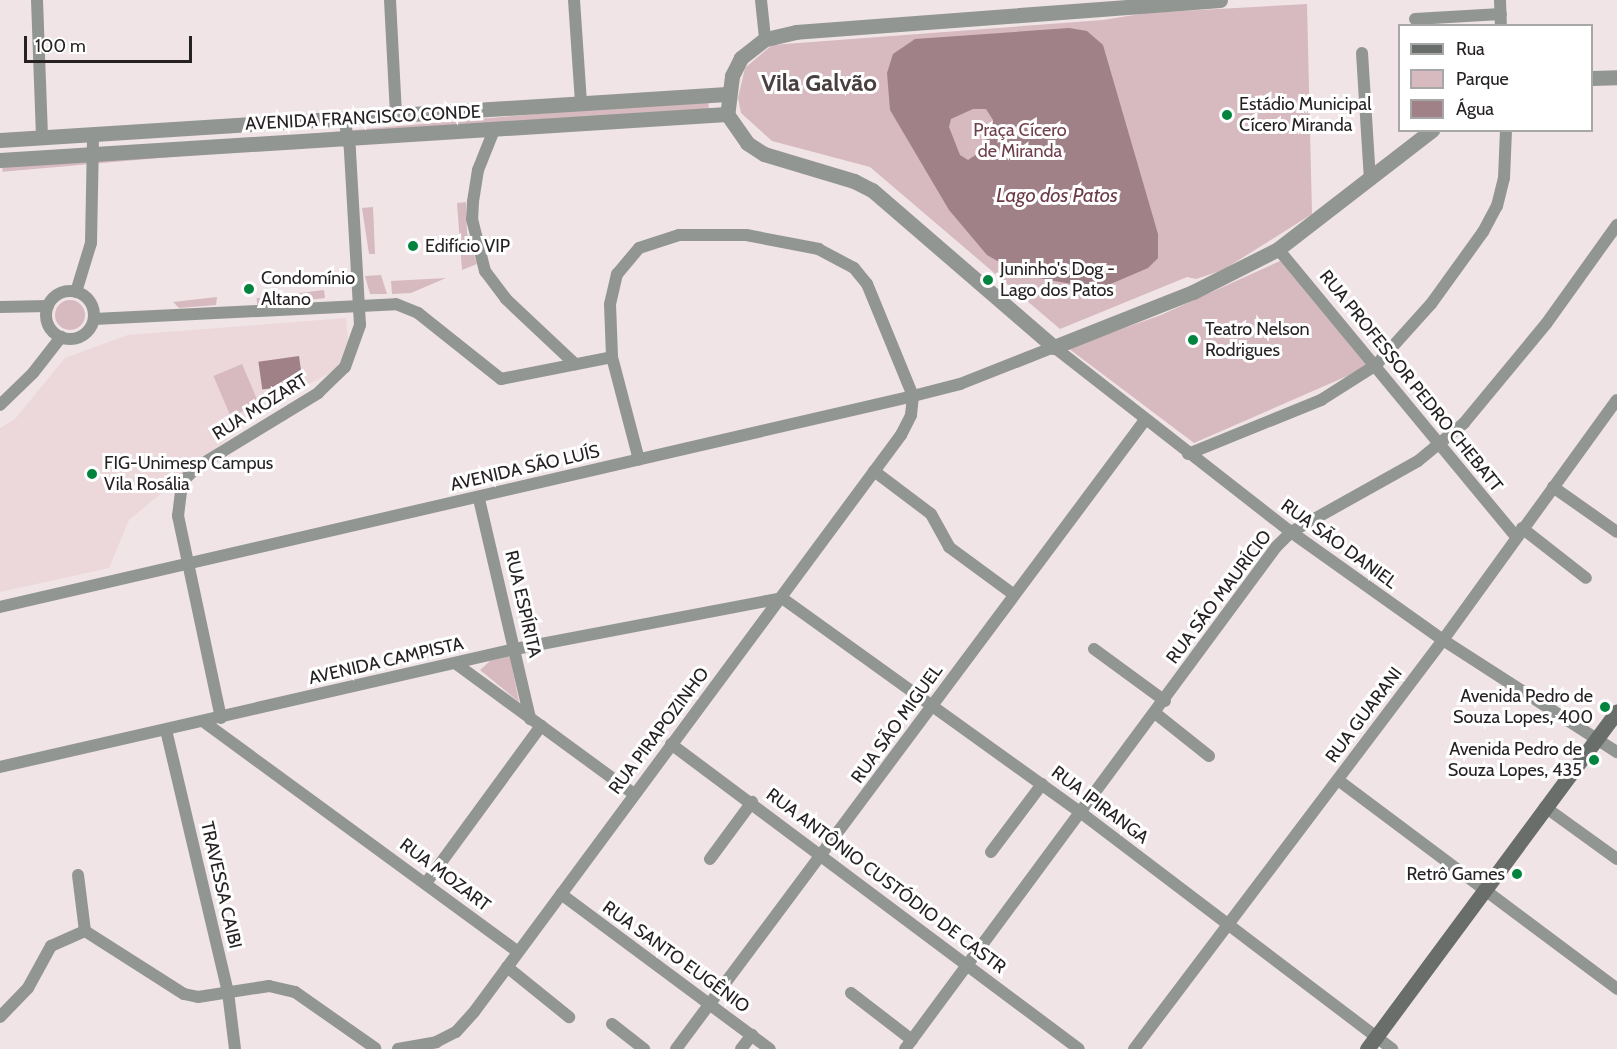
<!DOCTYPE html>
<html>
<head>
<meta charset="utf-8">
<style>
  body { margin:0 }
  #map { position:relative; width:1617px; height:1049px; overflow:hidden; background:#f0e4e7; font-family:Cabin,sans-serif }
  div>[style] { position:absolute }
  .built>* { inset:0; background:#ecd7db }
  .green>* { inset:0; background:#d7b9c0; transform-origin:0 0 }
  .round { border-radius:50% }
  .water>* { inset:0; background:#a08188; transform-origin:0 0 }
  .minor>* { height:12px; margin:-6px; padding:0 6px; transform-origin:6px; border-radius:6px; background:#929692 }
  .minor>.ring { margin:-6px; padding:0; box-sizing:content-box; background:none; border:12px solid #929692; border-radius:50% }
  .tertiary>* { height:15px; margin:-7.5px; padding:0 7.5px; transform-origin:7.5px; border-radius:7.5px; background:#929692 }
  .secondary>* { height:15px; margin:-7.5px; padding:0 7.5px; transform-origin:7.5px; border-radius:7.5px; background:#696e6a }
  .dots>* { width:16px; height:16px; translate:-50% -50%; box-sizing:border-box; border:3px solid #fff; border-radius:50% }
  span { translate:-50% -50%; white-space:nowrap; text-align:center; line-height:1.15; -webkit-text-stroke:6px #fff; paint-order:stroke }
  .poi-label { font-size:18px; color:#262223 }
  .left { translate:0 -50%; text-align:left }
  .right { translate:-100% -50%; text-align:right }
  .street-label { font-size:18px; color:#262223 }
  .park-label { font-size:18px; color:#703f4c }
  .water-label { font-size:20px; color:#6c3b48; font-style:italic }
  .district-label { font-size:24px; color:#493f41; font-weight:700 }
  .legend { position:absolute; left:1398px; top:24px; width:195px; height:108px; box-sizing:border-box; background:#fff; border:2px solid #a8a7a7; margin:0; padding:8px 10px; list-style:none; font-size:18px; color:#262223 }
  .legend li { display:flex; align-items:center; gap:12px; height:30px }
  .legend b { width:30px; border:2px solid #a8a7a7 }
  .scale { position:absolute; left:24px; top:36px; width:168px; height:27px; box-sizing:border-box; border:3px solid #262223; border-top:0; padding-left:8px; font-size:18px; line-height:21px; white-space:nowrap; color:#262223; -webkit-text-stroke:4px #fff; paint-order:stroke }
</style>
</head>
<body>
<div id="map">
  <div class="built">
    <i style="clip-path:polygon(346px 318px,348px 343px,340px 368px,270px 404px,129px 520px,109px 568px,0 592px,0 428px,15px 419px,65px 358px,128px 335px)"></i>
  </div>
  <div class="green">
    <i style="clip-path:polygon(1307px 4px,1312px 214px,1223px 270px,1196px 279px,1187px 277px,1060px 329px,870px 167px,772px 141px,741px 113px,738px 98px,745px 68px,772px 45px,1103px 20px,1146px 13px)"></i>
    <i style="left:708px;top:99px;width:11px;height:709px;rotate:85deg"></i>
    <i style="clip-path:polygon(466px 202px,467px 233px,477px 264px,462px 270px,457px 203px)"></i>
    <i style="clip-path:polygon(373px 207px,375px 254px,369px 254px,362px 208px)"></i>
    <i style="clip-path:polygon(1280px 261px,1368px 367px,1194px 443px,1068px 348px,1161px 315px)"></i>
    <i style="clip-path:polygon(381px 275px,387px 294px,370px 294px,365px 276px)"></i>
    <i style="clip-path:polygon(446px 278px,411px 293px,392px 294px,391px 281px)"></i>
    <i style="left:324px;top:290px;width:8px;height:68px;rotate:83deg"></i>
    <i style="clip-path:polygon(217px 297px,216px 305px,179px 308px,173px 302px)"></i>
    <i class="round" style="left:55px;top:300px;width:30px;height:30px"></i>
    <i style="left:242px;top:364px;width:44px;height:31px;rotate:67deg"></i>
    <i style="clip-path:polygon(510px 656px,519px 702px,480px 670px,490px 661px)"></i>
  </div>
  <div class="water">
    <i style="clip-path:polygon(evenodd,1069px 28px,1087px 31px,1103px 45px,1158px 234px,1158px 258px,1148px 268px,1099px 289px,1022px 275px,987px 255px,949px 210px,890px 110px,887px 73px,893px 54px,915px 39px,1069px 28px,973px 109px,986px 109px,993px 120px,983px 150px,968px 160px,960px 155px,949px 127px,951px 119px,973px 109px)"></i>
    <i style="left:299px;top:356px;width:28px;height:41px;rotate:82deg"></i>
  </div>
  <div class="minor">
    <i style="left:37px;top:0;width:138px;rotate:87.9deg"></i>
    <i style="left:390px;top:0;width:115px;rotate:87deg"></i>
    <i style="left:574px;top:0;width:104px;rotate:86.1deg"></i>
    <i style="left:761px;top:0;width:39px;rotate:84deg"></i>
    <i style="left:1500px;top:0;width:26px;rotate:88deg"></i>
    <i style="left:1415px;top:19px;width:86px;rotate:-3.3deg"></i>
    <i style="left:1362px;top:53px;width:126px;rotate:86.4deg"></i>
    <i style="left:494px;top:130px;width:43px;rotate:111.8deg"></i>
    <i style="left:478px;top:170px;width:32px;rotate:99deg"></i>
    <i style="left:473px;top:202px;width:17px;rotate:93deg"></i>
    <i style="left:472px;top:219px;width:54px;rotate:76deg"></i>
    <i style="left:485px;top:271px;width:35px;rotate:53deg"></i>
    <i style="left:506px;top:299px;width:95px;rotate:43.3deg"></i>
    <i style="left:1278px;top:249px;width:374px;rotate:50.4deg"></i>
    <i class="ring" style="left:46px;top:291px;width:36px;height:36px"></i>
    <i style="left:76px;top:292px;width:51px;rotate:-73deg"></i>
    <i style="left:91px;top:243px;width:109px;rotate:-88.9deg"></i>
    <i style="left:0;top:307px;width:48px;rotate:-1.2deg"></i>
    <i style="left:94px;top:319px;width:302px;rotate:-2.8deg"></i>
    <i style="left:396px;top:304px;width:24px;rotate:22deg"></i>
    <i style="left:418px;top:313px;width:106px;rotate:38.5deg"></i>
    <i style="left:501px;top:379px;width:113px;rotate:-11.2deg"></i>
    <i style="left:0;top:405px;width:46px;rotate:-44.1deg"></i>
    <i style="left:33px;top:373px;width:46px;rotate:-52.1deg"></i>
    <i style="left:1188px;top:454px;width:144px;rotate:-22.1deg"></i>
    <i style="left:1321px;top:400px;width:65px;rotate:-32.5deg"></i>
    <i style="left:1376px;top:365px;width:82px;rotate:-48deg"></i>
    <i style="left:1431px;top:304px;width:89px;rotate:-54.2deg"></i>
    <i style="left:1483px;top:232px;width:30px;rotate:-62deg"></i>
    <i style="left:1497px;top:206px;width:29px;rotate:-76deg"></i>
    <i style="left:1504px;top:178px;width:48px;rotate:-87.6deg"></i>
    <i style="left:874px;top:471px;width:71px;rotate:37deg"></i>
    <i style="left:931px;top:514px;width:38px;rotate:61deg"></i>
    <i style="left:949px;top:547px;width:79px;rotate:36.3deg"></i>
    <i style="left:1553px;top:487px;width:78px;rotate:35.1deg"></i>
    <i style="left:479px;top:499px;width:226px;rotate:76.9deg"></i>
    <i style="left:1522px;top:528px;width:81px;rotate:38deg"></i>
    <i style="left:0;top:607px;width:937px;rotate:-13.01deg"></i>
    <i style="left:913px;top:396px;width:49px;rotate:-14.3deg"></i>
    <i style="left:960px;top:384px;width:101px;rotate:-21.5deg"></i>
    <i style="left:1054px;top:347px;width:301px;rotate:38deg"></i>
    <i style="left:1291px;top:532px;width:186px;rotate:35.4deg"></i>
    <i style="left:1443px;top:640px;width:207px;rotate:32.8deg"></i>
    <i style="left:1094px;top:649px;width:88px;rotate:36.2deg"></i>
    <i style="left:455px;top:663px;width:222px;rotate:36.2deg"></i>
    <i style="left:1155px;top:713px;width:69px;rotate:38.5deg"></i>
    <i style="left:221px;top:718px;width:207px;rotate:-102deg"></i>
    <i style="left:178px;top:516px;width:34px;rotate:-83deg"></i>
    <i style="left:182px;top:482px;width:21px;rotate:-45deg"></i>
    <i style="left:197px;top:467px;width:142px;rotate:-31.4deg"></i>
    <i style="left:318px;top:393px;width:37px;rotate:-44deg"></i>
    <i style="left:345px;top:367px;width:45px;rotate:-70.3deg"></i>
    <i style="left:360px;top:325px;width:176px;rotate:-93.3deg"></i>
    <i style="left:350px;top:149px;width:32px;rotate:-101deg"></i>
    <i style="left:204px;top:722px;width:389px;rotate:36.2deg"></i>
    <i style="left:166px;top:730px;width:269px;rotate:76.7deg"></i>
    <i style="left:228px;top:992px;width:57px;rotate:83deg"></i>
    <i style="left:671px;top:744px;width:509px;rotate:36.78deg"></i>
    <i style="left:0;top:767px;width:528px;rotate:-12.91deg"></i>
    <i style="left:515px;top:649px;width:272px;rotate:-10.8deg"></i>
    <i style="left:782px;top:598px;width:367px;rotate:35.7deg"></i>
    <i style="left:1080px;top:812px;width:392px;rotate:37.2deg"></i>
    <i style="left:1338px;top:780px;width:349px;rotate:36.8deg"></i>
    <i style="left:1545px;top:807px;width:89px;rotate:35.8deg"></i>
    <i style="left:991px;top:852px;width:85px;rotate:-53.1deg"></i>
    <i style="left:710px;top:859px;width:71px;rotate:-53.6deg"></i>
    <i style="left:78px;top:875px;width:56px;rotate:82.9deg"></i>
    <i style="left:426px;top:883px;width:195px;rotate:-53.8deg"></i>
    <i style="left:561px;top:894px;width:260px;rotate:36.6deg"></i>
    <i style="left:507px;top:967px;width:80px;rotate:38.9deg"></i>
    <i style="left:851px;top:993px;width:77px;rotate:37.6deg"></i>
    <i style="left:0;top:1017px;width:40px;rotate:-46deg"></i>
    <i style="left:28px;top:988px;width:48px;rotate:-61.3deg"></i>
    <i style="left:51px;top:946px;width:37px;rotate:-24deg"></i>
    <i style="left:85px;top:931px;width:117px;rotate:32.5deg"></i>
    <i style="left:184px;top:994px;width:14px;rotate:12deg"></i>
    <i style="left:198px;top:997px;width:72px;rotate:-8.8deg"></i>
    <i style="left:269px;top:986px;width:27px;rotate:13deg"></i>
    <i style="left:295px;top:992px;width:98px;rotate:35deg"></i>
    <i style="left:612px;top:1024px;width:41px;rotate:38deg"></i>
    <i style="left:398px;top:1049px;width:39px;rotate:-10deg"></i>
    <i style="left:436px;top:1042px;width:22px;rotate:-27deg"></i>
    <i style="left:456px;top:1032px;width:27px;rotate:-48deg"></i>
    <i style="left:474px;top:1012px;width:718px;rotate:-53.5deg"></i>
    <i style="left:901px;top:435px;width:22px;rotate:-63deg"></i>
    <i style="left:911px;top:415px;width:19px;rotate:-84deg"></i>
    <i style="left:913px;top:396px;width:121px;rotate:-112.3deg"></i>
    <i style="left:867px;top:284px;width:21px;rotate:-129deg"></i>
    <i style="left:854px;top:268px;width:40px;rotate:-152deg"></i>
    <i style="left:819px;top:249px;width:74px;rotate:-169.1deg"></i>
    <i style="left:746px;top:235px;width:67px;rotate:180deg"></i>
    <i style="left:679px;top:235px;width:42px;rotate:162deg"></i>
    <i style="left:639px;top:248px;width:34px;rotate:130deg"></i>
    <i style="left:617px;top:274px;width:31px;rotate:103deg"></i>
    <i style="left:610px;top:304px;width:53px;rotate:87.8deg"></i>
    <i style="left:612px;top:357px;width:106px;rotate:75.3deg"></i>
    <i style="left:676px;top:1049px;width:785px;rotate:-53.29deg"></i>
    <i style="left:741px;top:1049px;width:18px;rotate:-52deg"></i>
    <i style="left:905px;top:1049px;width:624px;rotate:-53.53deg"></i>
    <i style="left:1276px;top:547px;width:21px;rotate:-45deg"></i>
    <i style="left:1291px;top:532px;width:145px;rotate:-29.2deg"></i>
    <i style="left:1418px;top:461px;width:60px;rotate:-39.6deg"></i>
    <i style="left:1464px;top:423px;width:129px;rotate:-50.4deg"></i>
    <i style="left:1546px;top:324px;width:122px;rotate:-54.4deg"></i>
    <i style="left:1134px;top:1049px;width:513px;rotate:-52.93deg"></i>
    <i style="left:1443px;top:640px;width:296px;rotate:-54.1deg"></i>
  </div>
  <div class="tertiary">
    <i style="left:1220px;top:0;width:425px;rotate:175.7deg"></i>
    <i style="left:796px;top:32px;width:32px;rotate:167deg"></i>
    <i style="left:765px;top:39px;width:31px;rotate:142deg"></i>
    <i style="left:741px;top:58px;width:20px;rotate:117deg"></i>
    <i style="left:732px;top:76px;width:38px;rotate:97deg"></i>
    <i style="left:727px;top:114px;width:35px;rotate:55deg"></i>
    <i style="left:747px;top:143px;width:20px;rotate:33deg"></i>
    <i style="left:764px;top:154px;width:94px;rotate:16.7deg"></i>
    <i style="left:854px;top:181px;width:20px;rotate:27deg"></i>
    <i style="left:872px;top:190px;width:240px;rotate:40.8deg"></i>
    <i style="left:1054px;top:347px;width:149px;rotate:-21.6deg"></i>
    <i style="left:1193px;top:292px;width:95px;rotate:-26.8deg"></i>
    <i style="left:1278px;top:249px;width:195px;rotate:-37.7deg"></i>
    <i style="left:1592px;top:78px;width:25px;rotate:-2deg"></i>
    <i style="left:0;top:140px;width:728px;rotate:-3.62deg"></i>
    <i style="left:0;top:160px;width:728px;rotate:-3.62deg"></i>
  </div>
  <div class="secondary">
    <i style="left:1367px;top:1049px;width:420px;rotate:-53.5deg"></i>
  </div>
  <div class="dots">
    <i style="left:1227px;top:115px;background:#02843e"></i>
    <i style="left:413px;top:246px;background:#02843e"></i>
    <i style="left:988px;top:280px;background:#02843e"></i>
    <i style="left:249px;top:289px;background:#02843e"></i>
    <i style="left:1193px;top:340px;background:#02843e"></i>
    <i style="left:92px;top:474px;background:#02843e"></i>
    <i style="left:1605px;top:707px;background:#02843e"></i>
    <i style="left:1594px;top:760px;background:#02843e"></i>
    <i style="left:1517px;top:874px;background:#02843e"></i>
  </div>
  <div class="poi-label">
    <span class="left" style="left:1239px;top:115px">Estádio Municipal<br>Cícero Miranda</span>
    <span class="left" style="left:425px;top:246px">Edifício VIP</span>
    <span class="left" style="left:1000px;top:280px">Juninho's Dog -<br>Lago dos Patos</span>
    <span class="left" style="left:261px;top:289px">Condomínio<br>Altano</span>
    <span class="left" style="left:1205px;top:340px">Teatro Nelson<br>Rodrigues</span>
    <span class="left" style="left:104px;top:474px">FIG-Unimesp Campus<br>Vila Rosália</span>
    <span class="right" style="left:1593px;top:707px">Avenida Pedro de<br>Souza Lopes, 400</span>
    <span class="right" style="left:1582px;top:760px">Avenida Pedro de<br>Souza Lopes, 435</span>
    <span class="right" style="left:1505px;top:874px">Retrô Games</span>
  </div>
  <div class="street-label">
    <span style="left:363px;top:118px;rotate:-3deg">AVENIDA FRANCISCO CONDE</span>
    <span style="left:1411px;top:381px;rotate:51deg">RUA PROFESSOR PEDRO CHEBATT</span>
    <span style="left:260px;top:407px;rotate:-32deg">RUA MOZART</span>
    <span style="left:525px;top:468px;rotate:-13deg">AVENIDA SÃO LUÍS</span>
    <span style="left:1339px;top:544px;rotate:36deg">RUA SÃO DANIEL</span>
    <span style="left:1219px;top:597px;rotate:-53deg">RUA SÃO MAURÍCIO</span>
    <span style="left:523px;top:604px;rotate:77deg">RUA ESPÍRITA</span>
    <span style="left:386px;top:661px;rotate:-13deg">AVENIDA CAMPISTA</span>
    <span style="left:1364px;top:715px;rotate:-53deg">RUA GUARANI</span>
    <span style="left:897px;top:724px;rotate:-54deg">RUA SÃO MIGUEL</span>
    <span style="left:659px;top:731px;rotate:-53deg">RUA PIRAPOZINHO</span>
    <span style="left:1100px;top:805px;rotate:37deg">RUA IPIRANGA</span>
    <span style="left:445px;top:875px;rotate:37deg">RUA MOZART</span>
    <span style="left:886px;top:881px;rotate:37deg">RUA ANTÔNIO CUSTÓDIO DE CASTR</span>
    <span style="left:221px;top:885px;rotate:77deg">TRAVESSA CAIBI</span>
    <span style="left:676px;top:957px;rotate:36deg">RUA SANTO EUGÊNIO</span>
  </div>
  <div class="park-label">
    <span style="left:1020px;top:141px">Praça Cícero<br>de Miranda</span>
  </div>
  <div class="water-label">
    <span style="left:1057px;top:195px">Lago dos Patos</span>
  </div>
  <div class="district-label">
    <span style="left:819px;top:83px">Vila Galvão</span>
  </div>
  <ul class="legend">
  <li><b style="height:8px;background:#696e6a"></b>Rua</li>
  <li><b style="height:16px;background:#d7b9c0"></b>Parque</li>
  <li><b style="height:16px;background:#a08188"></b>Água</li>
  </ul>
  <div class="scale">100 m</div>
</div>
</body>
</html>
